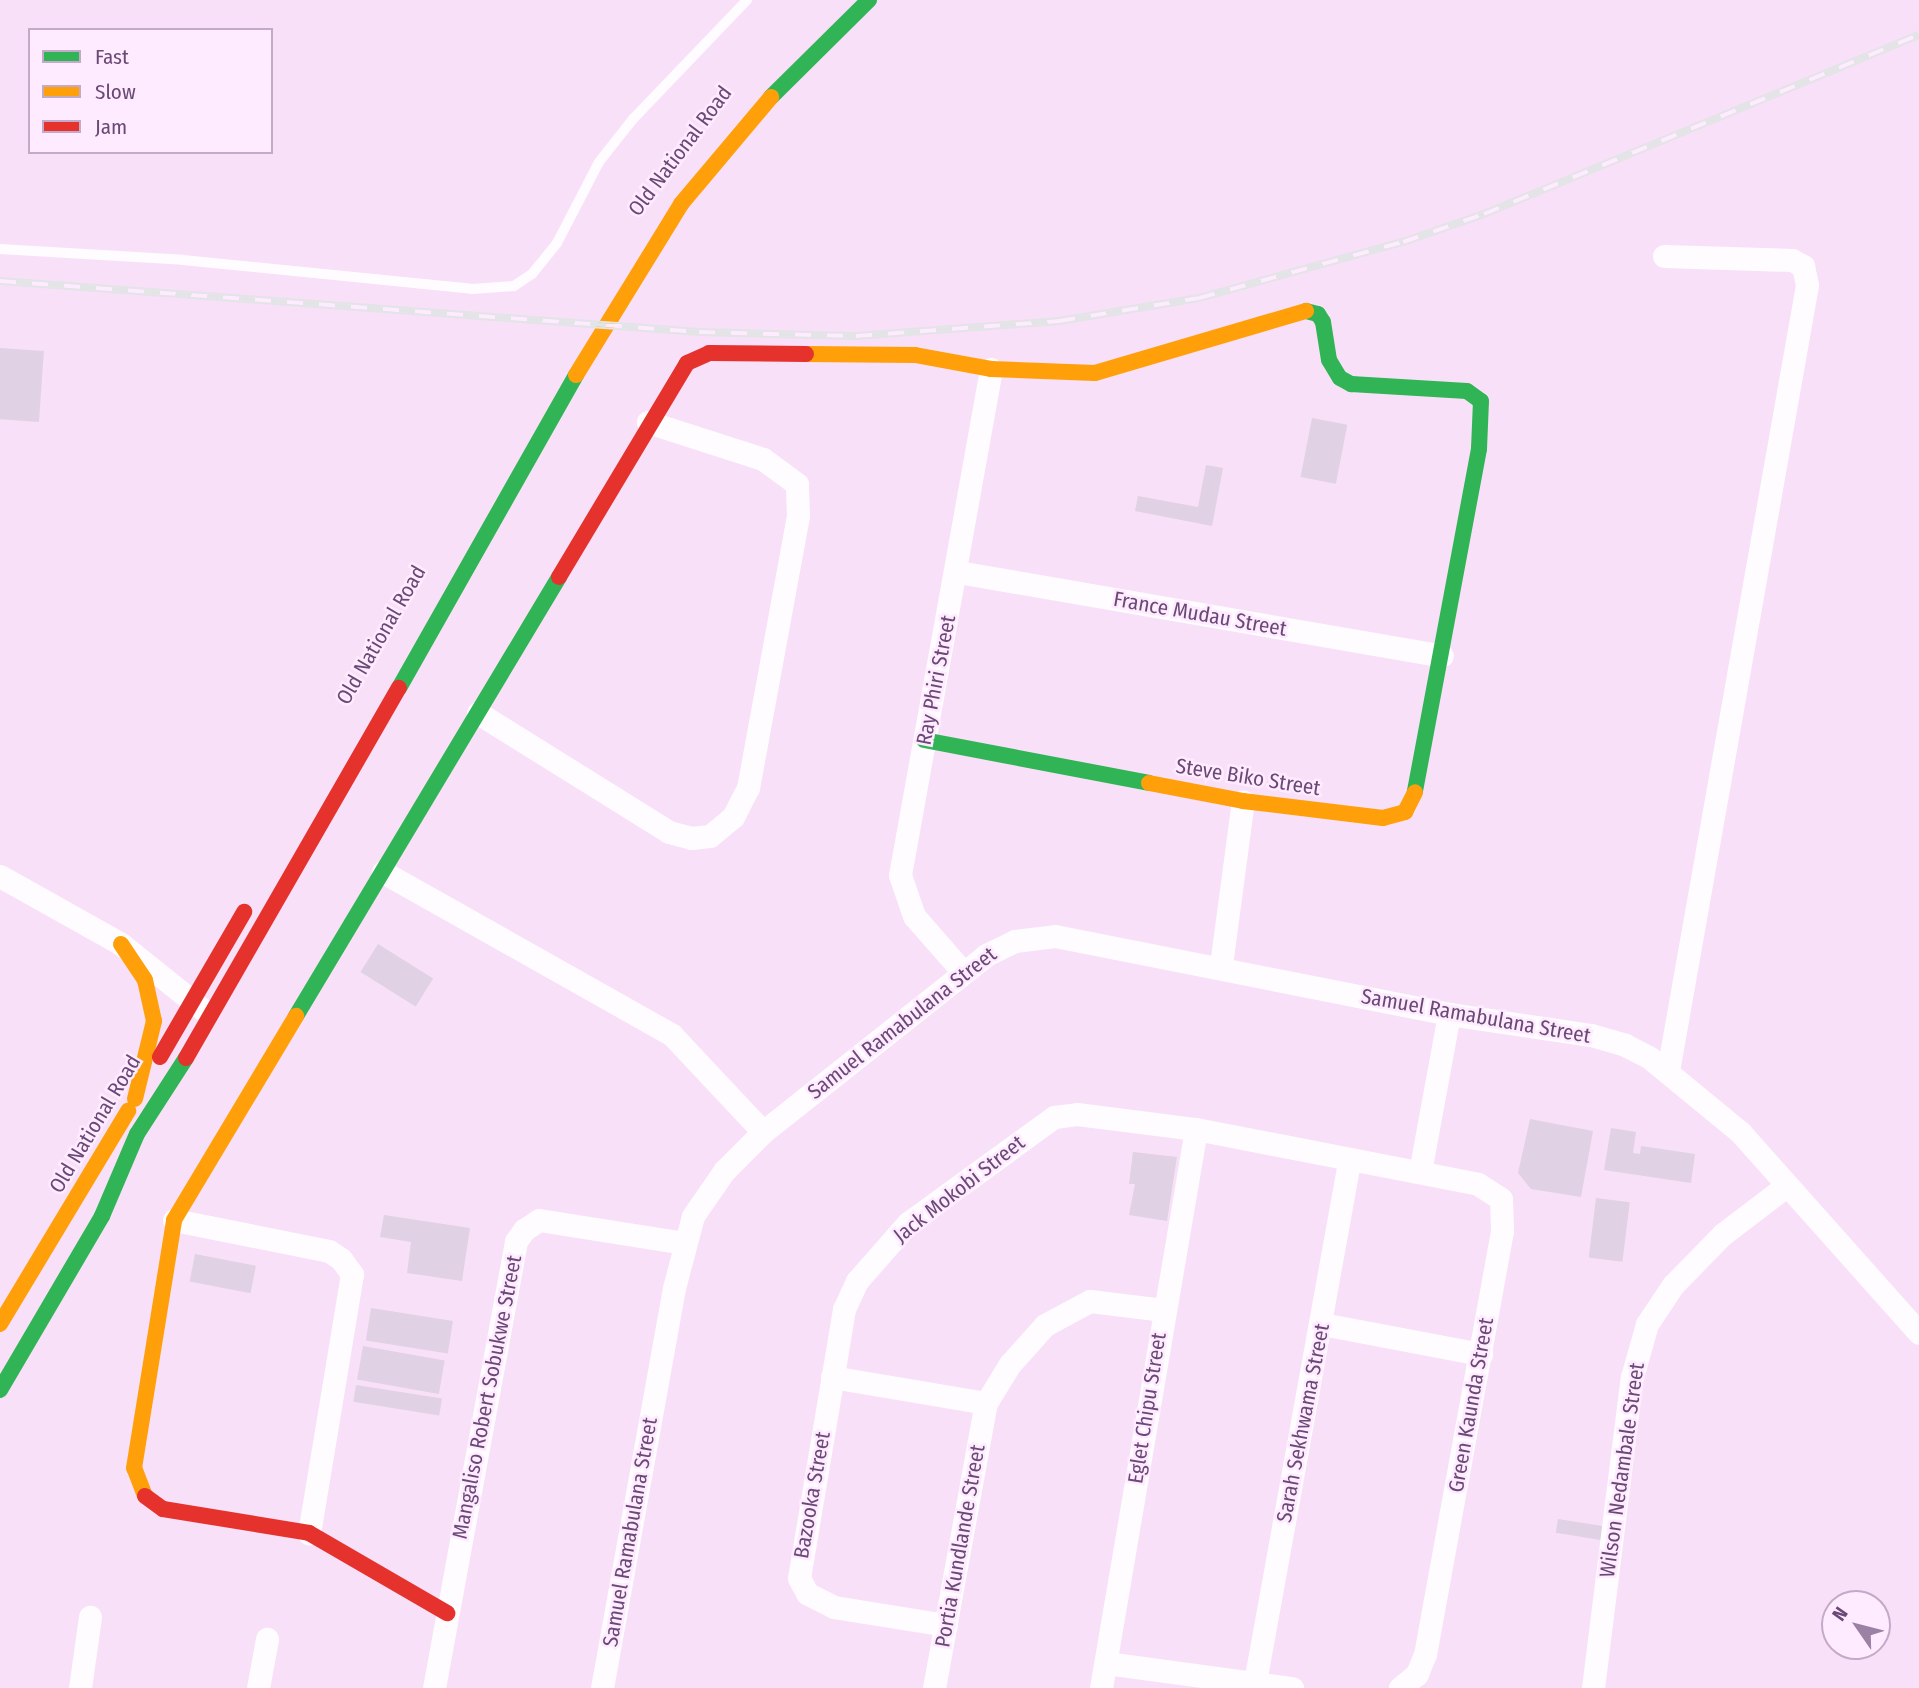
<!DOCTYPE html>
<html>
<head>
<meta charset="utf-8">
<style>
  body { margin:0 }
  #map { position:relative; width:1919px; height:1688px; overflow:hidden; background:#f7eaf7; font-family:"Fira Sans Condensed",sans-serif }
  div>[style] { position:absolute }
  .residential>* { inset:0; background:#f8e0f8 }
  .building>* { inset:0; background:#e0d1e4; transform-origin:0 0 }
  .lane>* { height:10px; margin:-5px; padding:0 5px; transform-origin:5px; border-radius:5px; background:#fefcfe }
  .street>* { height:23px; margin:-11.5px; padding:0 11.5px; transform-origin:11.5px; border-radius:11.5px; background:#fefcfe }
  .fast>* { height:16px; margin:-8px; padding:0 8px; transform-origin:8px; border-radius:8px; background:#30b455 }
  .slow>* { height:16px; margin:-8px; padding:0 8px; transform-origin:8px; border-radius:8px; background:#ff9f0a }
  .jam>* { height:16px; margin:-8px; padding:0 8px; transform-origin:8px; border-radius:8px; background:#e5322d }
  .rail>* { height:8px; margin-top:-4px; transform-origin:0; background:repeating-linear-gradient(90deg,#ffebff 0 16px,#e3e4e6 0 32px); box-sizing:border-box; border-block:2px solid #e3e4e6 }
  span { translate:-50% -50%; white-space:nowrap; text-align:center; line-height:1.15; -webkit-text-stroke:5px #ffebff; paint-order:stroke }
  .street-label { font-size:21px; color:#6a4976 }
  .legend { position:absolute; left:28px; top:28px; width:245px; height:126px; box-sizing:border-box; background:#ffebff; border:2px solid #c3aac8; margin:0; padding:9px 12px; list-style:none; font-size:21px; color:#6a4976 }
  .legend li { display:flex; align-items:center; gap:14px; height:35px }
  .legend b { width:35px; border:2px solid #c3aac8 }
  .north { position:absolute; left:1821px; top:1590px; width:70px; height:70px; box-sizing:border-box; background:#ffebff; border:2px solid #c3aac8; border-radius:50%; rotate:305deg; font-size:19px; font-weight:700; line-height:28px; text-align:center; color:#6a4976 }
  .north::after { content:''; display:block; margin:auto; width:24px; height:32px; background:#9b81a3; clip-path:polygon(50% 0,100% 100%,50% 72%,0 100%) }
</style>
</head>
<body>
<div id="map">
  <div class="residential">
    <i style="clip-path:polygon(evenodd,0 0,1919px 0,1919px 1688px,0 1688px,0 0,30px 30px,271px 30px,271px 152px,30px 152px,30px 30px,0 0,1835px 1604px,1877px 1604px,1877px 1646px,1835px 1646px,1835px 1604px)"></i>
  </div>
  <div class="building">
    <i style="left:0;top:348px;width:44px;height:71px;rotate:4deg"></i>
    <i style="left:1312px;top:418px;width:36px;height:60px;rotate:11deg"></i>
    <i style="clip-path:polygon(1206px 465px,1223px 468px,1212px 526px,1135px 511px,1138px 496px,1198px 507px)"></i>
    <i style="left:378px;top:944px;width:65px;height:33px;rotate:32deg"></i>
    <i style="clip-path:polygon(1530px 1119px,1593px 1131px,1581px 1197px,1531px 1189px,1518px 1173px)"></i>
    <i style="clip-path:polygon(1611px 1128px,1636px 1132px,1633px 1153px,1640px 1154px,1641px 1146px,1695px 1154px,1691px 1183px,1604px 1170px)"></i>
    <i style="clip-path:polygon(1133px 1152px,1177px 1157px,1167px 1221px,1129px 1215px,1135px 1184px,1129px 1184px)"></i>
    <i style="left:1596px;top:1198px;width:34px;height:60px;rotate:7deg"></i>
    <i style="clip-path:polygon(384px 1215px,470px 1228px,462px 1281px,407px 1273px,411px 1242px,380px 1237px)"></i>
    <i style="left:195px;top:1254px;width:62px;height:28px;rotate:11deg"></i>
    <i style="left:371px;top:1308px;width:83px;height:33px;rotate:9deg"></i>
    <i style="left:363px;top:1346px;width:83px;height:34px;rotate:10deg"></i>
    <i style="left:356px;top:1385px;width:87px;height:17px;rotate:9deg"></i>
    <i style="left:1558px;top:1519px;width:50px;height:14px;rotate:9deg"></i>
  </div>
  <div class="lane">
    <i style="left:0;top:249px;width:183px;rotate:3.4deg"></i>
    <i style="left:183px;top:260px;width:290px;rotate:5.7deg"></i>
    <i style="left:472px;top:289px;width:42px;rotate:-4.1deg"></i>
    <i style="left:514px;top:286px;width:22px;rotate:-34deg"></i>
    <i style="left:532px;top:274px;width:40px;rotate:-51deg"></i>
    <i style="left:557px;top:243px;width:91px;rotate:-62.6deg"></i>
    <i style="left:599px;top:162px;width:55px;rotate:-51.7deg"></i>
    <i style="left:633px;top:119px;width:165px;rotate:-46.2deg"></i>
  </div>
  <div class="street">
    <i style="left:1664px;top:256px;width:128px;rotate:1.8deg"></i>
    <i style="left:1792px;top:260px;width:13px;rotate:29deg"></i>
    <i style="left:1803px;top:266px;width:19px;rotate:78deg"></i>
    <i style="left:1807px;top:285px;width:798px;rotate:100.03deg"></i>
    <i style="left:958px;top:572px;width:491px;rotate:9.8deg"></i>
    <i style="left:478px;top:713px;width:225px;rotate:31.9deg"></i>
    <i style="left:669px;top:832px;width:23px;rotate:15deg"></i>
    <i style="left:691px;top:838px;width:19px;rotate:-6deg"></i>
    <i style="left:710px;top:836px;width:30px;rotate:-40deg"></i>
    <i style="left:733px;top:817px;width:33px;rotate:-63deg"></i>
    <i style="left:748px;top:788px;width:277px;rotate:-79.6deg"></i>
    <i style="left:798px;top:516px;width:32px;rotate:-92deg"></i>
    <i style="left:797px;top:484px;width:42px;rotate:-143.7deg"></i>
    <i style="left:763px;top:459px;width:121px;rotate:-162.2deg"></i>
    <i style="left:383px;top:872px;width:332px;rotate:29.4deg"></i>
    <i style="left:672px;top:1035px;width:133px;rotate:46.8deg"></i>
    <i style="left:0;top:876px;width:139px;rotate:29.3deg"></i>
    <i style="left:121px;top:944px;width:104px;rotate:38.7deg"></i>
    <i style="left:1221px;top:965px;width:165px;rotate:-82.4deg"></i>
    <i style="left:963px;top:972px;width:74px;rotate:-131.2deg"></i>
    <i style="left:914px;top:916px;width:43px;rotate:-108.9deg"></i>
    <i style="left:900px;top:875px;width:514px;rotate:-79.8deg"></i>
    <i style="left:1420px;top:1172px;width:161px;rotate:-79.6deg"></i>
    <i style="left:174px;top:1220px;width:158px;rotate:11.3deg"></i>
    <i style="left:329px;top:1251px;width:14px;rotate:34deg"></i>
    <i style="left:341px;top:1259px;width:19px;rotate:54deg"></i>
    <i style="left:352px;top:1274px;width:263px;rotate:99.4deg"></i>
    <i style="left:1322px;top:1324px;width:162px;rotate:10.7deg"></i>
    <i style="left:832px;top:1377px;width:156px;rotate:9.6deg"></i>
    <i style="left:946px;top:1625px;width:113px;rotate:-170.9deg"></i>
    <i style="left:834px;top:1607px;width:30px;rotate:-153deg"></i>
    <i style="left:807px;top:1593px;width:17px;rotate:-118deg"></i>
    <i style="left:799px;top:1578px;width:273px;rotate:-80.5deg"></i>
    <i style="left:844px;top:1309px;width:31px;rotate:-65deg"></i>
    <i style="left:857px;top:1281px;width:77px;rotate:-48.7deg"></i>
    <i style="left:908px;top:1223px;width:180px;rotate:-36deg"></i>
    <i style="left:1054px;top:1117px;width:23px;rotate:-7deg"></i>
    <i style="left:1077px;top:1114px;width:120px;rotate:7.2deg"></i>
    <i style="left:1196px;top:1129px;width:287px;rotate:11deg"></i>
    <i style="left:1478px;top:1184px;width:27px;rotate:33deg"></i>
    <i style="left:1501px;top:1199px;width:32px;rotate:88deg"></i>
    <i style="left:1502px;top:1231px;width:430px;rotate:100.3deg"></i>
    <i style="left:1425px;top:1654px;width:22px;rotate:112deg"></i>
    <i style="left:1417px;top:1674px;width:22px;rotate:141deg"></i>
    <i style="left:1106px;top:1663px;width:188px;rotate:7.7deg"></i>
    <i style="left:1255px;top:1682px;width:528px;rotate:-79.75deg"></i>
    <i style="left:80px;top:1688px;width:72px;rotate:-82deg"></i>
    <i style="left:258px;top:1688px;width:50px;rotate:-79.6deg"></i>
    <i style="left:434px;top:1688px;width:454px;rotate:-79.6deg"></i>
    <i style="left:516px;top:1241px;width:14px;rotate:-54deg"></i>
    <i style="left:524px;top:1230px;width:18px;rotate:-34deg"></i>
    <i style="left:539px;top:1220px;width:148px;rotate:9deg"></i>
    <i style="left:602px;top:1688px;width:406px;rotate:-79.8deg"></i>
    <i style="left:674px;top:1288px;width:74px;rotate:-75.2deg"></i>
    <i style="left:693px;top:1216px;width:55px;rotate:-55.4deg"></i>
    <i style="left:724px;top:1171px;width:55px;rotate:-45deg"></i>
    <i style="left:763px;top:1132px;width:285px;rotate:-38.4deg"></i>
    <i style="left:986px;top:955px;width:32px;rotate:-26deg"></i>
    <i style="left:1015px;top:941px;width:40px;rotate:-7.1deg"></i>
    <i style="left:1055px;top:936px;width:402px;rotate:11.2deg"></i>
    <i style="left:1449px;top:1014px;width:144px;rotate:8.4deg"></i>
    <i style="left:1591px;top:1035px;width:35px;rotate:16deg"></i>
    <i style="left:1625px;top:1045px;width:28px;rotate:27deg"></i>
    <i style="left:1650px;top:1058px;width:117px;rotate:39.4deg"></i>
    <i style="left:1740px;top:1132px;width:269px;rotate:48.3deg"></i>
    <i style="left:934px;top:1688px;width:290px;rotate:-79.7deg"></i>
    <i style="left:986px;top:1403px;width:46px;rotate:-58.4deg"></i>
    <i style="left:1010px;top:1364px;width:52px;rotate:-48.1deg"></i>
    <i style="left:1045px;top:1325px;width:51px;rotate:-28.1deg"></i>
    <i style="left:1090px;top:1301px;width:74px;rotate:7deg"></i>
    <i style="left:1101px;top:1688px;width:567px;rotate:-80.35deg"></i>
    <i style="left:1593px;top:1688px;width:313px;rotate:-82.9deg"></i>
    <i style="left:1632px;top:1377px;width:55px;rotate:-74.2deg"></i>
    <i style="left:1647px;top:1324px;width:47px;rotate:-56.3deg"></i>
    <i style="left:1673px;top:1285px;width:71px;rotate:-45.6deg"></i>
    <i style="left:1723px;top:1234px;width:79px;rotate:-37.3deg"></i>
  </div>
  <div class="fast">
    <i style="left:771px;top:97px;width:138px;rotate:-44.7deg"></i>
    <i style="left:1306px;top:311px;width:12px;rotate:14deg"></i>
    <i style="left:1318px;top:314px;width:9px;rotate:58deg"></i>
    <i style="left:1323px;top:322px;width:38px;rotate:81deg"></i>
    <i style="left:1329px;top:360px;width:21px;rotate:59deg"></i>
    <i style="left:1340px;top:378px;width:13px;rotate:29deg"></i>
    <i style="left:1351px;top:384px;width:116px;rotate:3.5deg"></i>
    <i style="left:1467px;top:391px;width:17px;rotate:36deg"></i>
    <i style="left:1481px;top:401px;width:48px;rotate:92.4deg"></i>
    <i style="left:1479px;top:449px;width:349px;rotate:100.6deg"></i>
    <i style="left:399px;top:688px;width:360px;rotate:-60.5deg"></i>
    <i style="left:924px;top:740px;width:229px;rotate:10.8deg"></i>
    <i style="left:296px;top:1016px;width:512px;rotate:-59.07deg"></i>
    <i style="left:0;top:1390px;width:202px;rotate:-59.6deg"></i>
    <i style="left:102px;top:1216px;width:89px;rotate:-66.9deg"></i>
    <i style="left:137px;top:1134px;width:90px;rotate:-57.2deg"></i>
  </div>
  <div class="slow">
    <i style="left:806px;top:354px;width:109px;rotate:0.5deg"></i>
    <i style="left:915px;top:355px;width:77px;rotate:10.4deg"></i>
    <i style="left:991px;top:369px;width:104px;rotate:2.2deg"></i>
    <i style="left:1095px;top:373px;width:220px;rotate:-16.4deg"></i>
    <i style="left:576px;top:375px;width:201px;rotate:-58.4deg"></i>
    <i style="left:681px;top:204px;width:140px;rotate:-49.9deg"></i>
    <i style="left:1149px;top:783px;width:96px;rotate:10.8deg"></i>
    <i style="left:1243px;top:801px;width:141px;rotate:6.9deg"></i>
    <i style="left:1383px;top:818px;width:23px;rotate:-15deg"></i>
    <i style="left:1405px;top:812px;width:22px;rotate:-63deg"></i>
    <i style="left:121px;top:944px;width:43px;rotate:56.3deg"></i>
    <i style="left:145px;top:980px;width:42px;rotate:77.6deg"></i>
    <i style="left:154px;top:1021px;width:80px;rotate:103.7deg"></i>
    <i style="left:0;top:1324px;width:249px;rotate:-59deg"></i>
    <i style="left:145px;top:1496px;width:30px;rotate:-111deg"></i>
    <i style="left:134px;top:1468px;width:251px;rotate:-80.8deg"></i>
    <i style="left:174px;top:1220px;width:238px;rotate:-59.1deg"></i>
  </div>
  <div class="jam">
    <i style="left:559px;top:577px;width:249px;rotate:-59.1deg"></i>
    <i style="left:687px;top:363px;width:24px;rotate:-24deg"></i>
    <i style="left:709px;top:353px;width:97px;rotate:0.6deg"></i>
    <i style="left:160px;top:1057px;width:168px;rotate:-59.9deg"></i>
    <i style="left:186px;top:1058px;width:427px;rotate:-60.1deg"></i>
    <i style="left:145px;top:1496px;width:22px;rotate:36deg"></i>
    <i style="left:163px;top:1509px;width:148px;rotate:9.3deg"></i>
    <i style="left:309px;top:1533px;width:160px;rotate:30.1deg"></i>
  </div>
  <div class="rail">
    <i style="left:0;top:281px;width:701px;rotate:4.17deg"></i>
    <i style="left:699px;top:332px;width:157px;rotate:1.5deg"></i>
    <i style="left:856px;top:336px;width:204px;rotate:-4.2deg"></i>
    <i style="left:1059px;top:321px;width:142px;rotate:-9.3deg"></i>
    <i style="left:1199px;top:298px;width:212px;rotate:-15.4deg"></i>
    <i style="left:1403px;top:242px;width:86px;rotate:-19.1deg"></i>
    <i style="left:1484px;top:214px;width:470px;rotate:-22.4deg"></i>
  </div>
  <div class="street-label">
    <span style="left:680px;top:151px;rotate:-53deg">Old National Road</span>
    <span style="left:1200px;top:614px;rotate:10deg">France Mudau Street</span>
    <span style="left:381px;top:635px;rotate:-60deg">Old National Road</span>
    <span style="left:936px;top:680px;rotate:-79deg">Ray Phiri Street</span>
    <span style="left:1248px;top:777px;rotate:9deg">Steve Biko Street</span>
    <span style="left:1476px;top:1016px;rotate:10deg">Samuel Ramabulana Street</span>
    <span style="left:902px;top:1023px;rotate:-38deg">Samuel Ramabulana Street</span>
    <span style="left:95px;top:1124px;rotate:-59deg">Old National Road</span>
    <span style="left:959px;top:1189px;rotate:-38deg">Jack Mokobi Street</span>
    <span style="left:487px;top:1397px;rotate:-79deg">Mangaliso Robert Sobukwe Street</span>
    <span style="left:1471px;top:1405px;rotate:-80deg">Green Kaunda Street</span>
    <span style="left:1147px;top:1408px;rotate:-81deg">Eglet Chipu Street</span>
    <span style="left:1303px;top:1423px;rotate:-79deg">Sarah Sekhwama Street</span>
    <span style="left:1622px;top:1470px;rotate:-82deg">Wilson Nedambale Street</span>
    <span style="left:812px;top:1495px;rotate:-80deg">Bazooka Street</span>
    <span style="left:630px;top:1532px;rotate:-80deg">Samuel Ramabulana Street</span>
    <span style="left:960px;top:1546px;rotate:-80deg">Portia Kundlande Street</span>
  </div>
  <ul class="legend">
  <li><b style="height:9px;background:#30b455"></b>Fast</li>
  <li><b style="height:9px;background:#ff9f0a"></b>Slow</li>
  <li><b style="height:9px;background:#e5322d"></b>Jam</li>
  </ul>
  <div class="north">N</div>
</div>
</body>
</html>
